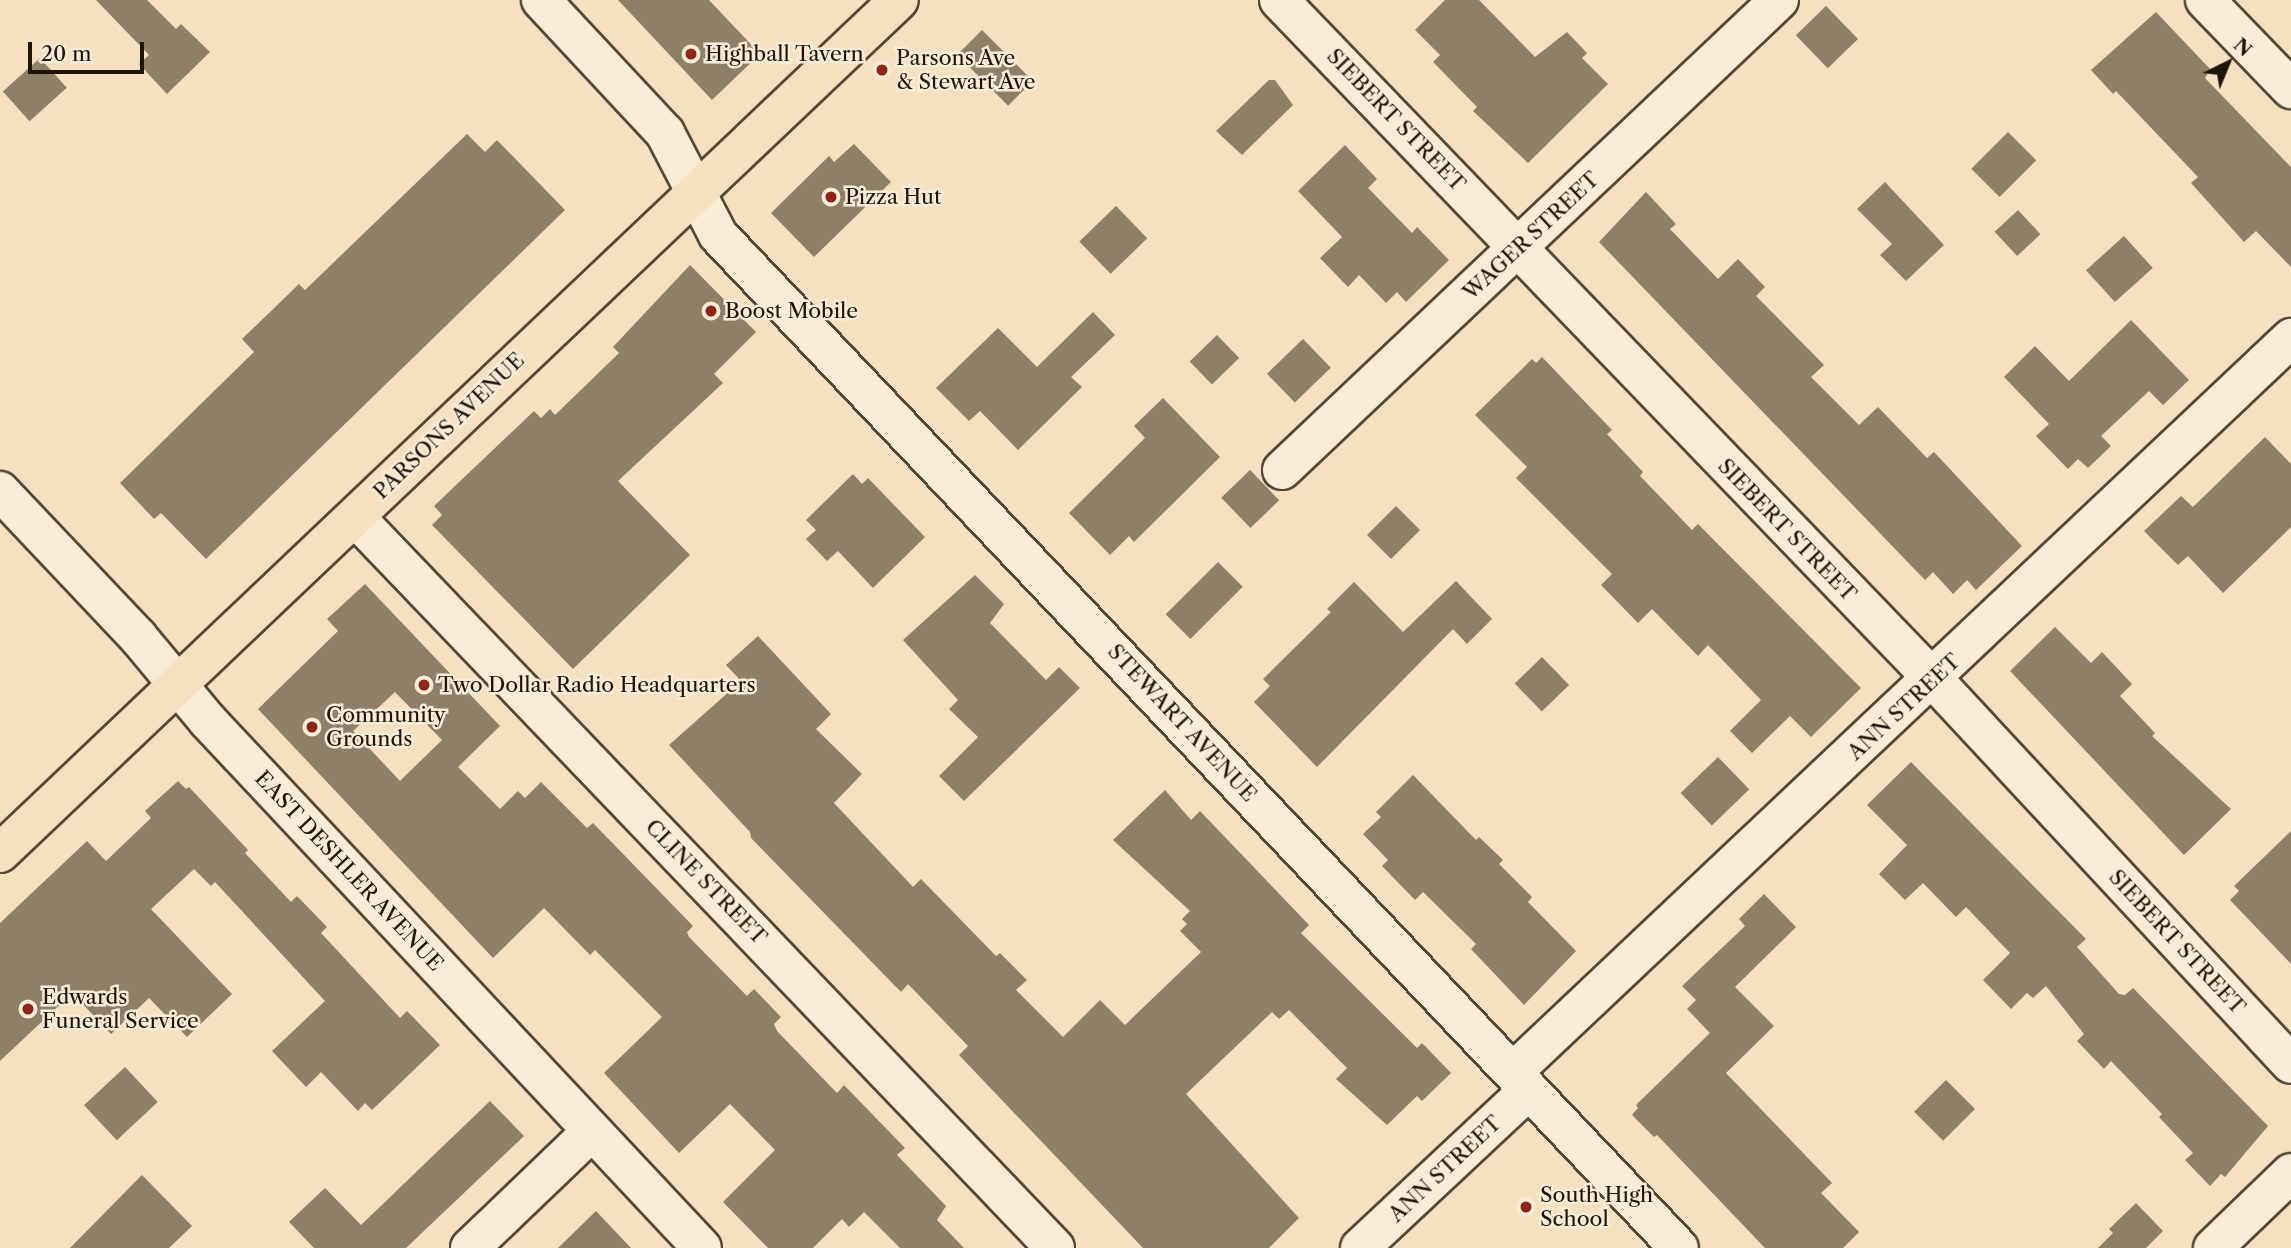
<!DOCTYPE html>
<html>
<head>
<meta charset="utf-8">
<style>
  body { margin:0 }
  #map { position:relative; width:2291px; height:1248px; overflow:hidden; background:#f5e1c0; font-family:"Libre Caslon Text",serif }
  div>[style] { position:absolute }
  .building>* { inset:0; background:#8e7f68; transform-origin:0 0 }
  .roads { filter:drop-shadow(2px 0 #544736) drop-shadow(-2px 0 #544736) drop-shadow(0 2px #544736) drop-shadow(0 -2px #544736) }
  .street>* { height:38px; margin:-19px; padding:0 19px; transform-origin:19px; border-radius:19px; background:#f8ecd6 }
  .primary>* { height:38px; margin:-19px; padding:0 19px; transform-origin:19px; border-radius:19px; background:#f5e1c0 }
  .dots>* { width:19px; height:19px; translate:-50% -50%; box-sizing:border-box; border:4px solid #f8ecd6; border-radius:50% }
  span { translate:-50% -50%; white-space:nowrap; text-align:center; line-height:1.15; -webkit-text-stroke:5px #f8ecd6; paint-order:stroke }
  .poi-label { font-size:21px; color:#1e1408 }
  .left { translate:0 -50%; text-align:left }
  .street-label { font-size:21px; color:#1e1408 }
  .north { position:absolute; left:2193px; top:28px; width:70px; height:70px; -webkit-text-stroke:5px #f8ecd6; paint-order:stroke; rotate:43deg; font-size:19px; font-weight:700; line-height:28px; text-align:center; color:#1e1408 }
  .north::after { content:''; display:block; margin:auto; width:24px; height:32px; background:#1e1408; clip-path:polygon(50% 0,100% 100%,50% 72%,0 100%) }
  .scale { position:absolute; left:28px; top:42px; width:116px; height:32px; box-sizing:border-box; border:4px solid #1e1408; border-top:0; padding-left:9px; font-size:21px; line-height:24px; white-space:nowrap; color:#1e1408; -webkit-text-stroke:5px #f8ecd6; paint-order:stroke }
</style>
</head>
<body>
<div id="map">
  <div class="building">
    <i style="clip-path:polygon(96px 0,147px 0,176px 29px,181px 24px,210px 52px,167px 94px,139px 64px,149px 55px)"></i>
    <i style="clip-path:polygon(618px 0,709px 0,760px 54px,712px 100px)"></i>
    <i style="clip-path:polygon(1445px 0,1479px 0,1535px 57px,1567px 32px,1587px 53px,1582px 58px,1608px 84px,1528px 163px,1473px 111px,1477px 107px,1433px 62px,1440px 55px,1415px 30px)"></i>
    <i style="left:1826px;top:6px;width:46px;height:42px;rotate:46deg"></i>
    <i style="clip-path:polygon(2156px 12px,2210px 69px,2205px 78px,2291px 167px,2291px 267px,2256px 231px,2244px 242px,2191px 183px,2198px 177px,2116px 91px,2113px 94px,2091px 70px)"></i>
    <i style="left:982px;top:30px;width:72px;height:35px;rotate:45deg"></i>
    <i style="left:40px;top:58px;width:40px;height:50px;rotate:48deg"></i>
    <i style="clip-path:polygon(1269px 80px,1275px 80px,1293px 105px,1242px 155px,1216px 131px)"></i>
    <i style="left:2008px;top:132px;width:40px;height:52px;rotate:45deg"></i>
    <i style="clip-path:polygon(467px 134px,485px 152px,497px 140px,565px 210px,206px 559px,161px 513px,154px 519px,120px 483px,254px 352px,242px 339px,299px 284px,305px 290px)"></i>
    <i style="clip-path:polygon(854px 144px,891px 182px,814px 257px,771px 213px,829px 156px,834px 162px)"></i>
    <i style="clip-path:polygon(1345px 145px,1377px 179px,1368px 188px,1412px 233px,1417px 227px,1449px 260px,1406px 302px,1397px 292px,1386px 303px,1359px 275px,1348px 287px,1320px 258px,1342px 237px,1298px 191px)"></i>
    <i style="clip-path:polygon(1885px 182px,1944px 245px,1906px 281px,1880px 255px,1892px 244px,1857px 209px)"></i>
    <i style="clip-path:polygon(1646px 192px,1676px 224px,1670px 229px,1718px 279px,1738px 259px,1765px 287px,1756px 296px,1824px 365px,1811px 377px,1859px 425px,1878px 407px,1927px 458px,1934px 452px,2022px 546px,1976px 590px,1967px 580px,1953px 594px,1933px 572px,1925px 580px,1599px 242px)"></i>
    <i style="left:1116px;top:206px;width:45px;height:51px;rotate:46deg"></i>
    <i style="left:2018px;top:210px;width:33px;height:32px;rotate:47deg"></i>
    <i style="left:2124px;top:236px;width:43px;height:51px;rotate:48deg"></i>
    <i style="clip-path:polygon(690px 265px,756px 332px,714px 374px,723px 383px,618px 481px,690px 555px,573px 669px,432px 525px,442px 515px,434px 506px,534px 411px,541px 418px,550px 409px,555px 415px,619px 353px,613px 347px)"></i>
    <i style="clip-path:polygon(1093px 312px,1115px 335px,1071px 377px,1082px 387px,1018px 450px,980px 411px,969px 421px,936px 388px,998px 328px,1037px 367px)"></i>
    <i style="clip-path:polygon(2131px 320px,2189px 380px,2163px 405px,2149px 391px,2101px 436px,2111px 446px,2088px 468px,2078px 459px,2068px 469px,2036px 436px,2049px 424px,2004px 377px,2035px 346px,2069px 381px)"></i>
    <i style="left:1217px;top:335px;width:32px;height:38px;rotate:46deg"></i>
    <i style="left:1303px;top:339px;width:40px;height:50px;rotate:46deg"></i>
    <i style="clip-path:polygon(1542px 357px,1612px 430px,1607px 434px,1643px 472px,1640px 476px,1692px 530px,1698px 524px,1861px 688px,1811px 737px,1790px 716px,1752px 753px,1730px 731px,1761px 700px,1708px 645px,1698px 656px,1652px 609px,1638px 623px,1601px 585px,1612px 574px,1516px 478px,1527px 467px,1475px 415px,1532px 359px,1536px 363px)"></i>
    <i style="clip-path:polygon(1163px 398px,1220px 457px,1134px 542px,1129px 536px,1110px 555px,1069px 513px,1145px 438px,1134px 426px)"></i>
    <i style="clip-path:polygon(2265px 437px,2291px 464px,2291px 527px,2223px 593px,2188px 556px,2178px 565px,2144px 531px,2181px 496px,2193px 507px)"></i>
    <i style="left:1250px;top:470px;width:42px;height:40px;rotate:46deg"></i>
    <i style="clip-path:polygon(853px 474px,862px 484px,868px 478px,925px 537px,873px 588px,838px 551px,827px 561px,806px 539px,816px 530px,806px 520px)"></i>
    <i style="left:1396px;top:506px;width:34px;height:41px;rotate:45deg"></i>
    <i style="left:1218px;top:562px;width:35px;height:74px;rotate:45deg"></i>
    <i style="clip-path:polygon(975px 575px,1004px 604px,990px 623px,1046px 680px,1059px 667px,1080px 688px,964px 801px,939px 776px,978px 737px,949px 709px,958px 700px,903px 640px)"></i>
    <i style="clip-path:polygon(1456px 581px,1492px 619px,1467px 644px,1453px 629px,1317px 767px,1254px 702px,1270px 686px,1263px 679px,1331px 612px,1327px 609px,1354px 582px,1403px 632px)"></i>
    <i style="clip-path:polygon(evenodd,365px 584px,500px 726px,458px 767px,500px 809px,518px 791px,525px 798px,541px 782px,587px 828px,593px 823px,693px 926px,687px 932px,689px 937px,747px 996px,754px 989px,781px 1017px,774px 1024px,777px 1031px,837px 1093px,844px 1085px,905px 1148px,897px 1155px,946px 1206px,937px 1220px,964px 1248px,900px 1248px,864px 1212px,849px 1227px,842px 1219px,813px 1248px,768px 1248px,723px 1202px,775px 1150px,730px 1104px,679px 1153px,604px 1073px,662px 1017px,595px 950px,590px 955px,544px 908px,493px 958px,258px 709px,338px 631px,327px 619px,365px 584px,395px 692px,442px 740px,400px 781px,353px 731px,395px 692px)"></i>
    <i style="clip-path:polygon(2055px 627px,2091px 663px,2102px 652px,2132px 684px,2120px 696px,2155px 733px,2152px 736px,2231px 809px,2184px 855px,2010px 671px)"></i>
    <i style="clip-path:polygon(758px 636px,831px 714px,816px 729px,862px 774px,834px 803px,913px 887px,921px 879px,996px 956px,1000px 953px,1027px 980px,1016px 990px,1063px 1037px,1100px 1000px,1125px 1025px,1201px 952px,1180px 931px,1187px 924px,1182px 919px,1190px 911px,1113px 840px,1165px 790px,1191px 820px,1200px 811px,1309px 925px,1301px 933px,1417px 1048px,1422px 1043px,1451px 1073px,1422px 1101px,1417px 1096px,1387px 1125px,1336px 1079px,1347px 1068px,1289px 1010px,1279px 1019px,1272px 1012px,1186px 1094px,1299px 1218px,1269px 1248px,1143px 1248px,959px 1055px,968px 1046px,908px 984px,901px 992px,751px 838px,750px 832px,669px 745px,741px 681px,726px 665px)"></i>
    <i style="left:1542px;top:657px;width:39px;height:38px;rotate:46deg"></i>
    <i style="left:1718px;top:757px;width:45px;height:52px;rotate:46deg"></i>
    <i style="clip-path:polygon(1911px 762px,2086px 939px,2077px 947px,2119px 994px,2125px 995px,2133px 988px,2268px 1126px,2225px 1177px,2221px 1174px,2210px 1186px,2185px 1160px,2193px 1153px,2159px 1117px,2162px 1114px,2111px 1061px,2104px 1069px,2077px 1041px,2084px 1034px,2046px 986px,2033px 998px,2027px 993px,2011px 1009px,1983px 980px,2010px 953px,1966px 907px,1956px 917px,1923px 883px,1905px 900px,1879px 874px,1907px 845px,1867px 805px)"></i>
    <i style="clip-path:polygon(1413px 775px,1476px 840px,1479px 837px,1503px 860px,1499px 864px,1532px 897px,1528px 902px,1576px 951px,1524px 1005px,1471px 949px,1476px 944px,1423px 892px,1415px 900px,1382px 866px,1388px 860px,1363px 834px,1381px 817px,1376px 812px)"></i>
    <i style="clip-path:polygon(178px 781px,186px 789px,189px 787px,248px 850px,245px 853px,291px 902px,297px 896px,327px 927px,321px 933px,400px 1018px,407px 1011px,440px 1045px,372px 1110px,365px 1103px,358px 1111px,321px 1072px,306px 1087px,272px 1051px,325px 1001px,215px 882px,211px 886px,194px 869px,151px 909px,232px 994px,187px 1037px,149px 998px,111px 1034px,76px 997px,70px 1003px,66px 999px,0 1061px,0 923px,87px 841px,106px 861px,151px 818px,145px 811px)"></i>
    <i style="clip-path:polygon(2291px 831px,2291px 964px,2230px 900px,2239px 891px,2234px 886px)"></i>
    <i style="clip-path:polygon(1764px 894px,1796px 927px,1735px 987px,1774px 1026px,1726px 1073px,1832px 1183px,1821px 1193px,1859px 1232px,1843px 1248px,1765px 1248px,1657px 1135px,1654px 1137px,1632px 1115px,1638px 1108px,1636px 1105px,1710px 1033px,1687px 1009px,1696px 1000px,1682px 986px,1745px 926px,1739px 919px)"></i>
    <i style="left:125px;top:1067px;width:48px;height:56px;rotate:47deg"></i>
    <i style="left:1946px;top:1080px;width:41px;height:45px;rotate:45deg"></i>
    <i style="clip-path:polygon(490px 1101px,524px 1136px,406px 1248px,314px 1248px,289px 1222px,325px 1188px,361px 1225px)"></i>
    <i style="clip-path:polygon(142px 1175px,192px 1226px,169px 1248px,70px 1248px)"></i>
    <i style="clip-path:polygon(2136px 1203px,2163px 1231px,2146px 1248px,2098px 1248px,2113px 1233px,2109px 1229px)"></i>
    <i style="clip-path:polygon(596px 1211px,631px 1248px,558px 1248px)"></i>
  </div>
  <div class="roads">
    <div class="street">
      <i style="left:541px;top:0;width:182px;rotate:47deg"></i>
      <i style="left:665px;top:133px;width:115px;rotate:62.5deg"></i>
      <i style="left:718px;top:235px;width:1396px;rotate:46.51deg"></i>
      <i style="left:1279px;top:0;width:944px;rotate:46.07deg"></i>
      <i style="left:1934px;top:680px;width:524px;rotate:47.09deg"></i>
      <i style="left:2205px;top:0;width:124px;rotate:46deg"></i>
      <i style="left:1282px;top:470px;width:684px;rotate:-43.4deg"></i>
      <i style="left:0;top:491px;width:201px;rotate:46.6deg"></i>
      <i style="left:138px;top:637px;width:109px;rotate:50.2deg"></i>
      <i style="left:208px;top:721px;width:722px;rotate:46.85deg"></i>
      <i style="left:355px;top:517px;width:1012px;rotate:46.24deg"></i>
      <i style="left:1513px;top:1072px;width:1070px;rotate:-43.33deg"></i>
      <i style="left:470px;top:1248px;width:168px;rotate:-43.8deg"></i>
      <i style="left:1360px;top:1248px;width:231px;rotate:-43.1deg"></i>
      <i style="left:2213px;top:1248px;width:108px;rotate:-43.9deg"></i>
    </div>
    <div class="primary">
      <i style="left:0;top:853px;width:1239px;rotate:-43.5deg"></i>
    </div>
  </div>
  <div class="dots">
    <i style="left:691px;top:54px;background:#8f2418"></i>
    <i style="left:882px;top:70px;background:#8f2418"></i>
    <i style="left:831px;top:197px;background:#8f2418"></i>
    <i style="left:711px;top:311px;background:#8f2418"></i>
    <i style="left:424px;top:685px;background:#8f2418"></i>
    <i style="left:312px;top:727px;background:#8f2418"></i>
    <i style="left:28px;top:1009px;background:#8f2418"></i>
    <i style="left:1526px;top:1207px;background:#8f2418"></i>
  </div>
  <div class="poi-label">
    <span class="left" style="left:705px;top:54px">Highball Tavern</span>
    <span class="left" style="left:896px;top:70px">Parsons Ave<br>&amp; Stewart Ave</span>
    <span class="left" style="left:845px;top:197px">Pizza Hut</span>
    <span class="left" style="left:725px;top:311px">Boost Mobile</span>
    <span class="left" style="left:438px;top:685px">Two Dollar Radio Headquarters</span>
    <span class="left" style="left:326px;top:727px">Community<br>Grounds</span>
    <span class="left" style="left:42px;top:1009px">Edwards<br>Funeral Service</span>
    <span class="left" style="left:1540px;top:1207px">South High<br>School</span>
  </div>
  <div class="street-label">
    <span style="left:1396px;top:120px;rotate:46deg">SIEBERT STREET</span>
    <span style="left:1531px;top:236px;rotate:-43deg">WAGER STREET</span>
    <span style="left:449px;top:426px;rotate:-44deg">PARSONS AVENUE</span>
    <span style="left:1787px;top:530px;rotate:46deg">SIEBERT STREET</span>
    <span style="left:1904px;top:707px;rotate:-43deg">ANN STREET</span>
    <span style="left:1182px;top:723px;rotate:47deg">STEWART AVENUE</span>
    <span style="left:349px;top:871px;rotate:47deg">EAST DESHLER AVENUE</span>
    <span style="left:706px;top:882px;rotate:46deg">CLINE STREET</span>
    <span style="left:2177px;top:942px;rotate:47deg">SIEBERT STREET</span>
    <span style="left:1445px;top:1169px;rotate:-43deg">ANN STREET</span>
  </div>
  <div class="north">N</div>
  <div class="scale">20 m</div>
</div>
</body>
</html>
